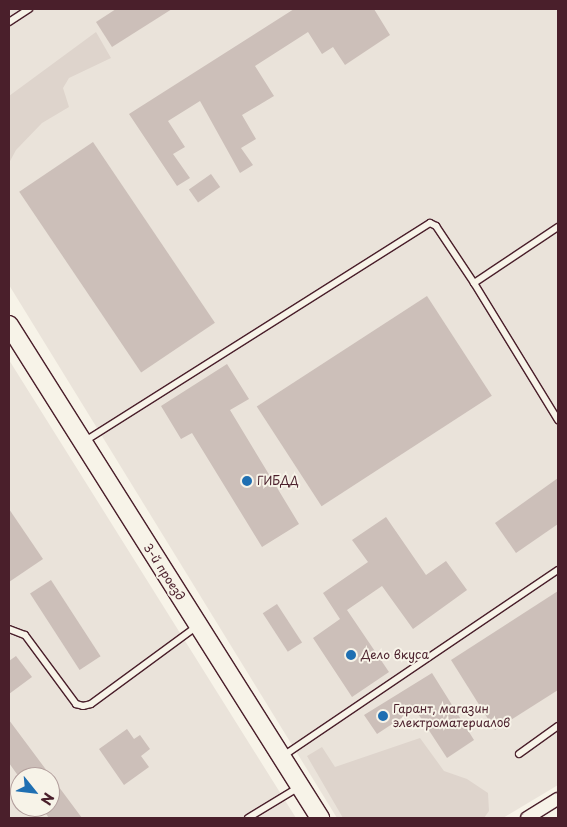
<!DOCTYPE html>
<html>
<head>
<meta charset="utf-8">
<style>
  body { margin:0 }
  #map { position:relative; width:567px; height:827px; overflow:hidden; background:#f7f3e8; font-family:"Playpen Sans",sans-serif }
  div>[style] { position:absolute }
  .built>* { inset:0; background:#eae3da }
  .green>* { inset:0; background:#ded4cc }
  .building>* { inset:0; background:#ccbfb9; transform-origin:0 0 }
  .roads { filter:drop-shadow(1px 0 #4a1f2b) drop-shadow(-1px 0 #4a1f2b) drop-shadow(0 1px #4a1f2b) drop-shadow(0 -1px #4a1f2b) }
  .lane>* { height:6px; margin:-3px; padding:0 3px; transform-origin:3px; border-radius:3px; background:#f7f3e8 }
  .street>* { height:12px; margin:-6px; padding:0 6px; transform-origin:6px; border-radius:6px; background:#f7f3e8 }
  .secondary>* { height:18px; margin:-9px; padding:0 9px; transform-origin:9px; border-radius:9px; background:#f7f3e8 }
  .dots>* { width:14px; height:14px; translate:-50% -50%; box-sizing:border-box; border:2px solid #f7f3e8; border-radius:50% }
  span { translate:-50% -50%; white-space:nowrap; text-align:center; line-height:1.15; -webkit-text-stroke:4px #f7f3e8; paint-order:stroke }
  .poi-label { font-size:12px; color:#4a1f2b }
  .left { translate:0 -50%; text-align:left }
  .street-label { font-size:12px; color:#4a1f2b }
  .frame { position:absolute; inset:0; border:10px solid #4a1f2b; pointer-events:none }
  .north { position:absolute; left:10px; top:767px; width:50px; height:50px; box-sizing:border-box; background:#f7f3e8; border:1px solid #b29e9c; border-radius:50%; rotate:119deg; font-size:14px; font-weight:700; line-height:20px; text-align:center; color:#4a1f2b }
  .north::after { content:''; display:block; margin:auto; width:18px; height:22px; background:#1f6fb2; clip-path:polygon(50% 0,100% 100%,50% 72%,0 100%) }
</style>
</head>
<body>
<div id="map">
  <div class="built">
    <i style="clip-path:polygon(9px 9px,558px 9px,558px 785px,503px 818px,337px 818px,9px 285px)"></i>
    <i style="clip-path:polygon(evenodd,9px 360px,296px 818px,9px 818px,9px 360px,20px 777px,50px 777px,50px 807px,20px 807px,20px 777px)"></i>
  </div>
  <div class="green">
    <i style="clip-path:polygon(96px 32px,111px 58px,69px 78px,63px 88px,69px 107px,42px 123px,16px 150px,9px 163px,9px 96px)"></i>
    <i style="clip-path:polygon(420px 738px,444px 771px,467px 779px,488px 793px,489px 811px,484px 818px,343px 818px,307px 756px,322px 747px,335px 767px)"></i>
  </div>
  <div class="building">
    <i style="clip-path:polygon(116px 9px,172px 9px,112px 47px,96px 22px)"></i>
    <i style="clip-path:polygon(294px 9px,374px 9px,390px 35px,345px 65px,333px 47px,322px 54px,308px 32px,255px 66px,274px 96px,242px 115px,256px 139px,241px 148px,253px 165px,240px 173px,200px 101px,168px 121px,185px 147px,173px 154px,190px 178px,177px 186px,129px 114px)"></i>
    <i style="left:93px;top:142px;width:218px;height:89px;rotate:56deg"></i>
    <i style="left:211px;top:174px;width:16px;height:27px;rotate:55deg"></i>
    <i style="left:427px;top:296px;width:119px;height:203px;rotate:57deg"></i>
    <i style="clip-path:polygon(227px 364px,249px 399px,230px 410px,299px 524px,262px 547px,192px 433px,181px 439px,161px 406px)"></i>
    <i style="clip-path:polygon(558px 478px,558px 524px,516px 553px,495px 523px)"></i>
    <i style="clip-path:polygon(9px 509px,43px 559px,9px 582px)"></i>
    <i style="clip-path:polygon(386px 517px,426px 575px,446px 561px,467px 590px,413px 629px,382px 586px,347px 610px,389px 672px,352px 697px,313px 638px,340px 619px,323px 593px,368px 562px,352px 540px)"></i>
    <i style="left:51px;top:580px;width:91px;height:25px;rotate:57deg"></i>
    <i style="clip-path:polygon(558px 591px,558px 690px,495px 730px,451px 660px)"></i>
    <i style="left:277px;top:604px;width:46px;height:17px;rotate:57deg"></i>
    <i style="clip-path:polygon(16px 656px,32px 677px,9px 694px,9px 661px)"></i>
    <i style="clip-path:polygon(432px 673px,474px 740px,447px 758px,415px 709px,377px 734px,364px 715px)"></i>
    <i style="clip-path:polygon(9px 720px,50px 775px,82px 818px,49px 818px,41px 807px,50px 807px,50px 777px,19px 777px,9px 763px)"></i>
    <i style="clip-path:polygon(127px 729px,134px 739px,140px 735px,150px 749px,141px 756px,149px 767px,124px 785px,99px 749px)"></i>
  </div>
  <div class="roads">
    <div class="lane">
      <i style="left:9px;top:22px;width:24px;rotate:-33deg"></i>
      <i style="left:474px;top:283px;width:101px;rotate:-33.7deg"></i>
      <i style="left:85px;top:441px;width:408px;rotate:-32.3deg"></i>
      <i style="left:430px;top:223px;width:7px;rotate:27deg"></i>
      <i style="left:436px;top:226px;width:69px;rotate:56.3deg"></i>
      <i style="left:474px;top:283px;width:161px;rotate:58.5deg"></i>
      <i style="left:9px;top:629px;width:17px;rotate:21deg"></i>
      <i style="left:25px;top:635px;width:86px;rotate:53.5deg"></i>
      <i style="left:76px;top:704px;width:7px;rotate:16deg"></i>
      <i style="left:83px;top:706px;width:8px;rotate:-14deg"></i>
      <i style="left:91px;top:704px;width:132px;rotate:-36.3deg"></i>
      <i style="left:519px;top:754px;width:48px;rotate:-35.7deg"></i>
      <i style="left:283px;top:756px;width:332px;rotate:-34.1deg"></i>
      <i style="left:248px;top:818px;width:60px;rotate:-31.3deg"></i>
    </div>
    <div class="street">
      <i style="left:527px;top:818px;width:36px;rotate:-32deg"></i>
    </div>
    <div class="secondary">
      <i style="left:9px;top:325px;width:583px;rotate:57.75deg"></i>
    </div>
  </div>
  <div class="dots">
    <i style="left:247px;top:481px;background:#1f6fb2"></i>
    <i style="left:351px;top:655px;background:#1f6fb2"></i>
    <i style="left:383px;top:716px;background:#1f6fb2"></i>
  </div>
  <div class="poi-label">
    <span class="left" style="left:257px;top:481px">ГИБДД</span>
    <span class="left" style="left:361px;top:655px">Дело вкуса</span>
    <span class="left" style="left:393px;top:716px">Гарант, магазин<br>электроматериалов</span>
  </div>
  <div class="street-label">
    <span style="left:164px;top:572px;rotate:57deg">3-й проезд</span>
  </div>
  <div class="frame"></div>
  <div class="north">N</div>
</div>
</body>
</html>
